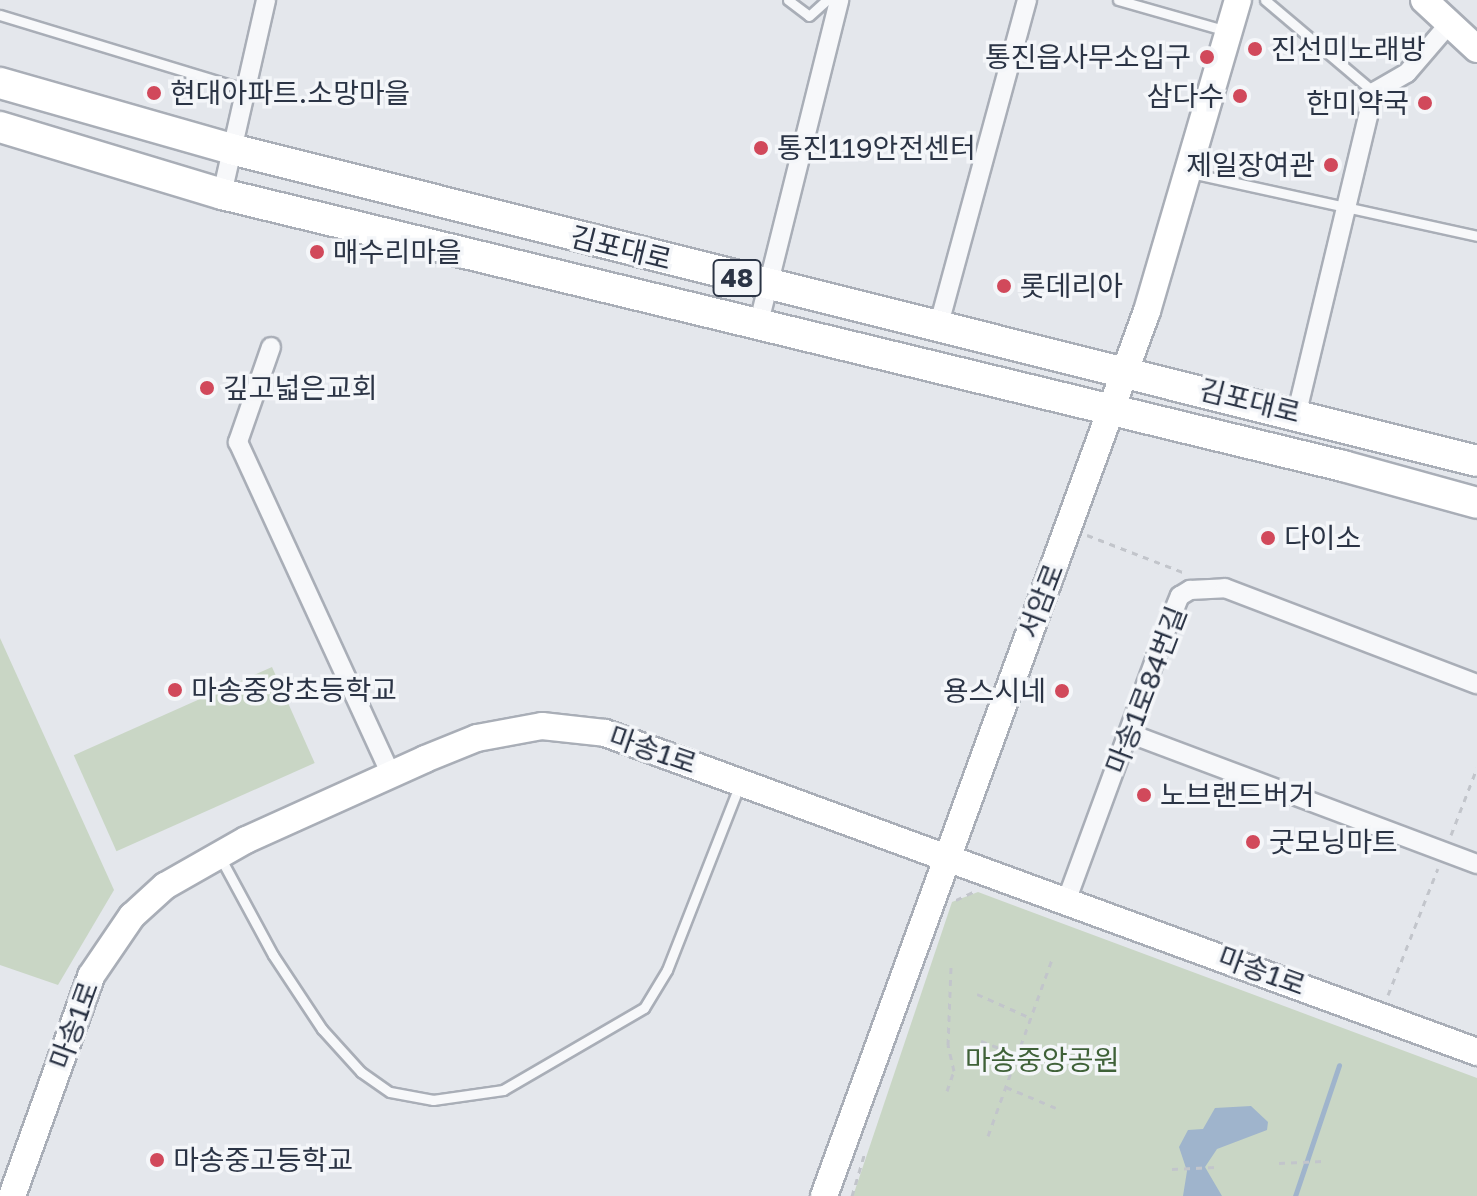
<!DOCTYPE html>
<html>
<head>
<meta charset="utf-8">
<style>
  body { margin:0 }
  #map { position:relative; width:1477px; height:1196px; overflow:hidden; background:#e4e7ec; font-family:"Golos Text","Noto Sans KR",sans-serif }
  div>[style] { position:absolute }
  .green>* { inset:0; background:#c9d6c5; transform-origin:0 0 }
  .water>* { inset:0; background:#9fb4cc }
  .stream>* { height:5px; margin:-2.5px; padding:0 2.5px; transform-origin:2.5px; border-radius:2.5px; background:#9fb4cc }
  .path>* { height:3px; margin-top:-1.5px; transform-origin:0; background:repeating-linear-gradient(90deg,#c2c5cb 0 6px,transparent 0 12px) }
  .roads { filter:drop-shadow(2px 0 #a9aeb7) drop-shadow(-2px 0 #a9aeb7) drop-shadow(0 2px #a9aeb7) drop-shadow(0 -2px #a9aeb7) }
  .lane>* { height:9px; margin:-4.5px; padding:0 4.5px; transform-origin:4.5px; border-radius:4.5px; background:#f7f8fa }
  .street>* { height:18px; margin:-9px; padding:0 9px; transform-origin:9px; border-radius:9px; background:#f7f8fa }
  .secondary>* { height:26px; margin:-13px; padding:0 13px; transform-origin:13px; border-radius:13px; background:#fff }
  .primary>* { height:30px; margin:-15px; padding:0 15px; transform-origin:15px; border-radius:15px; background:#fff }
  .dots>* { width:22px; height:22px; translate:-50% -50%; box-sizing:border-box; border:4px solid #f4f6f9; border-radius:50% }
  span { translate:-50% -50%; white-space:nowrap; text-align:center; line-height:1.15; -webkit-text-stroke:7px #f4f6f9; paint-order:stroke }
  .shield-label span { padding:2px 6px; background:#f4f6f9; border:2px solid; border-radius:6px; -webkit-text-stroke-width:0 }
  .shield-label { font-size:26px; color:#2b3445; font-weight:700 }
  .poi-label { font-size:28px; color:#2b3445 }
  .left { translate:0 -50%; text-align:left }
  .right { translate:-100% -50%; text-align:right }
  .street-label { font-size:28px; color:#2b3445 }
  .park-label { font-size:28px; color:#3f6138 }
</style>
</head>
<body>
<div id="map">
  <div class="green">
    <i style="clip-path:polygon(0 638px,114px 890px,58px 985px,0 965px)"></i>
    <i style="left:272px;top:667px;width:105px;height:217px;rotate:66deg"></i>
    <i style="clip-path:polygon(978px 892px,1477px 1078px,1477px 1196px,853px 1196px,952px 902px)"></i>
  </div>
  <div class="water">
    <i style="clip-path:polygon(1251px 1106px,1268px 1122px,1267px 1130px,1217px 1149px,1205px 1167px,1222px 1196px,1183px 1196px,1187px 1171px,1179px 1147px,1188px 1130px,1203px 1129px,1215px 1108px)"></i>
  </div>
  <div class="stream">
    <i style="left:1295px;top:1196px;width:138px;rotate:-71.4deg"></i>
  </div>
  <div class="path">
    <i style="left:1087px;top:535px;width:105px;rotate:21.2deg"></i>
    <i style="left:1451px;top:835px;width:72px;rotate:-68.8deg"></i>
    <i style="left:956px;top:900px;width:19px;rotate:-25deg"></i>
    <i style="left:977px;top:994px;width:59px;rotate:24deg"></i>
    <i style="left:1388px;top:995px;width:136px;rotate:-68.5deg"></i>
    <i style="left:981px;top:1041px;width:40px;rotate:21deg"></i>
    <i style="left:1006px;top:1087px;width:54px;rotate:22.8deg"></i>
    <i style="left:947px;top:1091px;width:21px;rotate:-71deg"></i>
    <i style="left:954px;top:1071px;width:27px;rotate:-103deg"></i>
    <i style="left:948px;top:1045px;width:79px;rotate:-87.8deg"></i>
    <i style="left:988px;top:1136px;width:188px;rotate:-70.1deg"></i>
    <i style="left:1279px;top:1163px;width:44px;rotate:-2.6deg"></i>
    <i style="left:1172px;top:1169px;width:44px;rotate:-2.6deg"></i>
    <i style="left:852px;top:1196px;width:46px;rotate:-73.5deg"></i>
  </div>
  <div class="roads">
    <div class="lane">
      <i style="left:788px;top:0;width:26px;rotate:37deg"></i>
      <i style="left:809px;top:16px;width:24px;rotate:-42deg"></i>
      <i style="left:1118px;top:0;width:113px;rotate:15.9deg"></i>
      <i style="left:1265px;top:0;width:143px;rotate:40.2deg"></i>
      <i style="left:0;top:15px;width:254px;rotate:16.9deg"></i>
      <i style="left:1191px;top:173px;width:293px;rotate:12.4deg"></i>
      <i style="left:220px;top:857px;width:111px;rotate:61.6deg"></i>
      <i style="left:273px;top:955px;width:89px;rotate:56.5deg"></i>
      <i style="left:322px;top:1029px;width:58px;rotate:47.8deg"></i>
      <i style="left:361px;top:1072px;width:35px;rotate:35deg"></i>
      <i style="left:390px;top:1092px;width:44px;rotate:10.5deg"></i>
      <i style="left:433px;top:1100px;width:71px;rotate:-8.1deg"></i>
      <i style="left:503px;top:1090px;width:163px;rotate:-30.2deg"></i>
      <i style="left:644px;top:1008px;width:44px;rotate:-58.8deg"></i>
      <i style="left:667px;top:970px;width:198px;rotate:-68.6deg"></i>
    </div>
    <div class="street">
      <i style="left:222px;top:194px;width:199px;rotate:-77.2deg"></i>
      <i style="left:939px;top:324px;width:336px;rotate:-74.8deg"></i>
      <i style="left:758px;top:326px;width:336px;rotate:-76deg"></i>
      <i style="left:271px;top:347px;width:101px;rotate:109.2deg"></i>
      <i style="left:238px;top:442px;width:366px;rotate:65.3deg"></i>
      <i style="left:1297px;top:412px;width:329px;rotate:-76.5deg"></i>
      <i style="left:1374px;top:92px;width:38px;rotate:-30deg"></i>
      <i style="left:1407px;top:73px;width:65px;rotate:-49.4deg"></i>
      <i style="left:1131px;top:734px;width:370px;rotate:20.6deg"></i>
      <i style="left:1067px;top:899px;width:287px;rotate:-69.8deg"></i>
      <i style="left:1166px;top:630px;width:37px;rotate:-68deg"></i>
      <i style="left:1180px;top:596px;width:12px;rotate:-31deg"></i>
      <i style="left:1190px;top:590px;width:35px;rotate:-3deg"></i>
      <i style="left:1225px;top:588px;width:270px;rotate:20.9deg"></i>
    </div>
    <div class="secondary">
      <i style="left:1424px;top:0;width:72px;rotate:42.8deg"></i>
      <i style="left:12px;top:1196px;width:234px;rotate:-70.2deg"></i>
      <i style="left:91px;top:976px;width:73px;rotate:-55.7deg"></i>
      <i style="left:132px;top:916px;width:45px;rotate:-42.3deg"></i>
      <i style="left:165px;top:886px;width:93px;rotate:-29.6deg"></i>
      <i style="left:246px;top:840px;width:196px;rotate:-24.3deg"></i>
      <i style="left:425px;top:759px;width:56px;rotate:-22deg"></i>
      <i style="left:477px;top:738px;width:66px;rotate:-10.5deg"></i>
      <i style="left:542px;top:726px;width:63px;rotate:6.3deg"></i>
      <i style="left:605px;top:733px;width:929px;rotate:20.09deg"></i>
      <i style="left:824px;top:1196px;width:942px;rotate:-69.95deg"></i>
      <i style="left:1147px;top:311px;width:324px;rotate:-73.7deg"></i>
    </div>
    <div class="primary">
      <i style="left:0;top:83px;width:240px;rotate:15.9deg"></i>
      <i style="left:231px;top:149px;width:1284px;rotate:14.06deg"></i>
      <i style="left:0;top:127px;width:232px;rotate:16.8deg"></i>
      <i style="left:222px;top:194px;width:1154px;rotate:13.64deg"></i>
      <i style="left:1343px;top:466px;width:139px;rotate:15.4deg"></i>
    </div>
  </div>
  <div class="dots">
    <i style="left:1255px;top:49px;background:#d1495b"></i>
    <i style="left:1207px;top:57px;background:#d1495b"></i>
    <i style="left:154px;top:93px;background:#d1495b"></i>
    <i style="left:1240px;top:96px;background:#d1495b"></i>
    <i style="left:1425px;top:103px;background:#d1495b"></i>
    <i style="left:761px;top:148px;background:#d1495b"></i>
    <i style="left:1331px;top:165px;background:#d1495b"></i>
    <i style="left:317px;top:252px;background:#d1495b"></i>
    <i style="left:1004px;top:286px;background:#d1495b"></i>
    <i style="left:207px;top:388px;background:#d1495b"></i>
    <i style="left:1268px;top:538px;background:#d1495b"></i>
    <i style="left:175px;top:690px;background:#d1495b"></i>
    <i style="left:1062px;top:691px;background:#d1495b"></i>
    <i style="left:1144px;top:795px;background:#d1495b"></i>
    <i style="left:1253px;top:842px;background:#d1495b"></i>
    <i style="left:157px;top:1160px;background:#d1495b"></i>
  </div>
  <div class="shield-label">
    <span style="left:737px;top:278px">48</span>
  </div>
  <div class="poi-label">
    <span class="left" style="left:1271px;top:49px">진선미노래방</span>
    <span class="right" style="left:1191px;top:57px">통진읍사무소입구</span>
    <span class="left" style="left:170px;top:93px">현대아파트.소망마을</span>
    <span class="right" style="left:1224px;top:96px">삼다수</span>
    <span class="right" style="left:1409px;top:103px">한미약국</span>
    <span class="left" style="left:777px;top:148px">통진119안전센터</span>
    <span class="right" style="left:1315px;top:165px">제일장여관</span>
    <span class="left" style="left:333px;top:252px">매수리마을</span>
    <span class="left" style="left:1020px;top:286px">롯데리아</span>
    <span class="left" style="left:223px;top:388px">깊고넓은교회</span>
    <span class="left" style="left:1284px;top:538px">다이소</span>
    <span class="left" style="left:191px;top:690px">마송중앙초등학교</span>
    <span class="right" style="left:1046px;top:691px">용스시네</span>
    <span class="left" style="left:1160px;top:795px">노브랜드버거</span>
    <span class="left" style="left:1269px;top:842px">굿모닝마트</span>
    <span class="left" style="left:173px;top:1160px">마송중고등학교</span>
  </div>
  <div class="street-label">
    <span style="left:621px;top:248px;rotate:14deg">김포대로</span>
    <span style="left:1250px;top:401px;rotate:14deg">김포대로</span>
    <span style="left:1041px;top:601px;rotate:-69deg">서암로</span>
    <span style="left:1146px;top:690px;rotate:-69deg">마송1로84번길</span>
    <span style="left:653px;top:750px;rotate:19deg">마송1로</span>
    <span style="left:1262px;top:971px;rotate:20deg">마송1로</span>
    <span style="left:74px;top:1025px;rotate:-70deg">마송1로</span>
  </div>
  <div class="park-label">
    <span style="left:1042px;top:1060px">마송중앙공원</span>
  </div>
</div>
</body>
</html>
